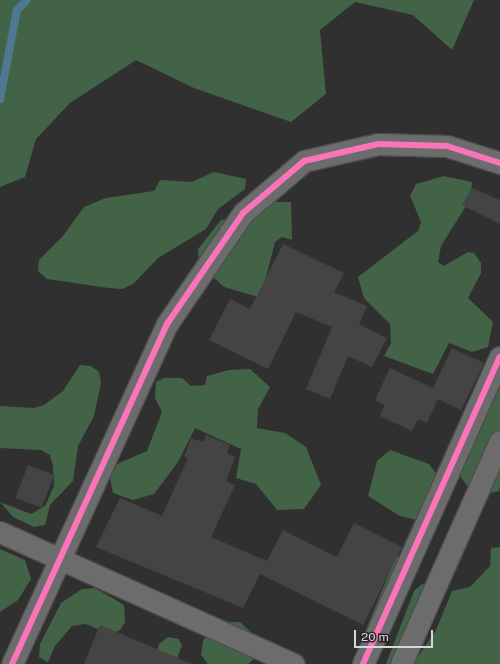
<!DOCTYPE html>
<html>
<head>
<meta charset="utf-8">
<style>
  body { margin:0 }
  #map { position:relative; width:500px; height:664px; overflow:hidden; background:#303030; font-family:"Public Sans",sans-serif }
  div>[style] { position:absolute }
  .forest>* { inset:0; background:#436346 }
  .stream>* { height:8px; margin:-4px; padding:0 4px; transform-origin:4px; border-radius:4px; background:#4e7992 }
  .building>* { inset:0; background:#444; transform-origin:0 0 }
  .roads { filter:drop-shadow(1px 0 #4e4e4e) drop-shadow(-1px 0 #4e4e4e) drop-shadow(0 1px #4e4e4e) drop-shadow(0 -1px #4e4e4e) }
  .minor>* { height:21px; margin:-10.5px; padding:0 10.5px; transform-origin:10.5px; border-radius:10.5px; background:#6c6c6c }
  .cycleway>* { height:6px; margin:-3px; padding:0 3px; transform-origin:3px; border-radius:3px; background:#fb73b8 }
  span { translate:-50% -50%; white-space:nowrap; text-align:center; line-height:1.15; -webkit-text-stroke:3.5px #272527; paint-order:stroke }
  .scale { position:absolute; left:354px; top:630px; width:79px; height:18px; box-sizing:border-box; border:2px solid #d7d5d7; border-top:0; padding-left:5px; font-size:12px; line-height:14px; white-space:nowrap; color:#d7d5d7; -webkit-text-stroke:3px #272527; paint-order:stroke }
</style>
</head>
<body>
<div id="map">
  <div class="forest">
    <i style="clip-path:polygon(0 0,474px 0,452px 50px,413px 15px,355px 2px,320px 30px,326px 94px,291px 122px,194px 88px,136px 60px,70px 103px,36px 139px,25px 177px,0 187px)"></i>
    <i style="clip-path:polygon(214px 172px,246px 179px,245px 189px,218px 209px,206px 229px,158px 258px,133px 284px,122px 289px,109px 288px,47px 279px,38px 271px,39px 260px,63px 236px,84px 207px,106px 198px,154px 191px,160px 180px,192px 182px)"></i>
    <i style="clip-path:polygon(444px 176px,472px 182px,471px 198px,441px 246px,438px 262px,444px 266px,468px 252px,474px 253px,481px 263px,481px 273px,468px 298px,493px 322px,488px 347px,472px 352px,449px 343px,433px 374px,384px 356px,391px 343px,390px 324px,364px 298px,358px 277px,418px 231px,421px 222px,410px 196px,416px 184px)"></i>
    <i style="clip-path:polygon(274px 202px,291px 202px,292px 240px,282px 237px,275px 242px,266px 277px,301px 292px,273px 301px,224px 287px,199px 264px,198px 249px,221px 220px,258px 216px,260px 209px)"></i>
    <i style="clip-path:polygon(500px 348px,500px 485px,499px 491px,475px 496px,453px 467px)"></i>
    <i style="clip-path:polygon(80px 365px,91px 366px,99px 372px,101px 383px,94px 416px,78px 446px,73px 481px,50px 505px,45px 525px,34px 527px,13px 517px,0 502px,31px 514px,45px 506px,54px 486px,53px 466px,50px 455px,41px 450px,0 448px,0 406px,34px 408px,44px 405px,63px 391px)"></i>
    <i style="clip-path:polygon(250px 369px,270px 387px,258px 409px,257px 428px,285px 433px,306px 447px,321px 485px,304px 509px,277px 510px,256px 484px,236px 478px,241px 449px,195px 428px,178px 462px,154px 494px,133px 500px,113px 493px,110px 478px,117px 464px,147px 451px,162px 412px,155px 398px,156px 382px,164px 378px,182px 378px,191px 386px,205px 385px,207px 376px,229px 370px)"></i>
    <i style="clip-path:polygon(390px 450px,429px 464px,438px 476px,417px 520px,400px 516px,368px 496px,377px 461px)"></i>
    <i style="clip-path:polygon(500px 547px,500px 664px,413px 664px,436px 630px,452px 591px,470px 587px,490px 566px,491px 548px)"></i>
    <i style="clip-path:polygon(0 549px,25px 560px,31px 579px,18px 600px,0 612px)"></i>
    <i style="clip-path:polygon(396px 556px,401px 557px,373px 628px,367px 627px)"></i>
    <i style="clip-path:polygon(422px 584px,427px 585px,407px 664px,386px 664px,414px 591px)"></i>
    <i style="clip-path:polygon(95px 588px,124px 605px,125px 622px,121px 629px,111px 635px,86px 624px,72px 626px,55px 646px,48px 662px,39px 657px,40px 644px,61px 603px,82px 589px)"></i>
    <i style="clip-path:polygon(225px 622px,240px 622px,255px 636px,256px 657px,248px 664px,208px 664px,201px 655px,203px 640px)"></i>
    <i style="clip-path:polygon(168px 637px,179px 639px,182px 646px,177px 658px,154px 664px,159px 644px)"></i>
  </div>
  <div class="stream">
    <i style="left:0;top:99px;width:91px;rotate:-79.2deg"></i>
    <i style="left:17px;top:10px;width:14px;rotate:-45deg"></i>
  </div>
  <div class="building">
    <i style="clip-path:polygon(472px 188px,500px 200px,500px 224px,462px 205px)"></i>
    <i style="clip-path:polygon(283px 244px,344px 273px,334px 292px,367px 306px,359px 324px,387px 338px,372px 367px,348px 356px,330px 399px,306px 389px,332px 327px,296px 312px,268px 369px,209px 340px,230px 299px,250px 309px)"></i>
    <i style="clip-path:polygon(452px 348px,484px 363px,461px 410px,438px 399px,427px 423px,418px 419px,412px 431px,380px 416px,385px 405px,375px 400px,390px 368px,433px 388px)"></i>
    <i style="clip-path:polygon(206px 435px,230px 445px,227px 453px,235px 457px,226px 481px,235px 485px,211px 537px,267px 561px,283px 530px,337px 557px,354px 523px,402px 547px,363px 625px,260px 574px,243px 608px,96px 547px,120px 498px,162px 516px,188px 458px,184px 456px,191px 438px,203px 442px)"></i>
    <i style="left:28px;top:465px;width:28px;height:35px;rotate:21deg"></i>
    <i style="clip-path:polygon(100px 625px,192px 664px,84px 664px)"></i>
  </div>
  <div class="roads">
    <div class="minor">
      <i style="left:0;top:532px;width:322px;rotate:24.2deg"></i>
      <i style="left:12px;top:664px;width:374px;rotate:-65.5deg"></i>
      <i style="left:167px;top:324px;width:135px;rotate:-55.6deg"></i>
      <i style="left:243px;top:213px;width:80px;rotate:-40.4deg"></i>
      <i style="left:304px;top:161px;width:76px;rotate:-12.9deg"></i>
      <i style="left:378px;top:144px;width:69px;rotate:1.7deg"></i>
      <i style="left:447px;top:146px;width:56px;rotate:17.8deg"></i>
      <i style="left:363px;top:664px;width:336px;rotate:-66deg"></i>
      <i style="left:401px;top:664px;width:244px;rotate:-66.1deg"></i>
    </div>
  </div>
  <div class="cycleway">
    <i style="left:12px;top:664px;width:374px;rotate:-65.5deg"></i>
    <i style="left:167px;top:324px;width:135px;rotate:-55.6deg"></i>
    <i style="left:243px;top:213px;width:80px;rotate:-40.4deg"></i>
    <i style="left:304px;top:161px;width:76px;rotate:-12.9deg"></i>
    <i style="left:378px;top:144px;width:69px;rotate:1.7deg"></i>
    <i style="left:447px;top:146px;width:56px;rotate:17.8deg"></i>
    <i style="left:363px;top:664px;width:336px;rotate:-66deg"></i>
  </div>
  <div class="scale">20 m</div>
</div>
</body>
</html>
